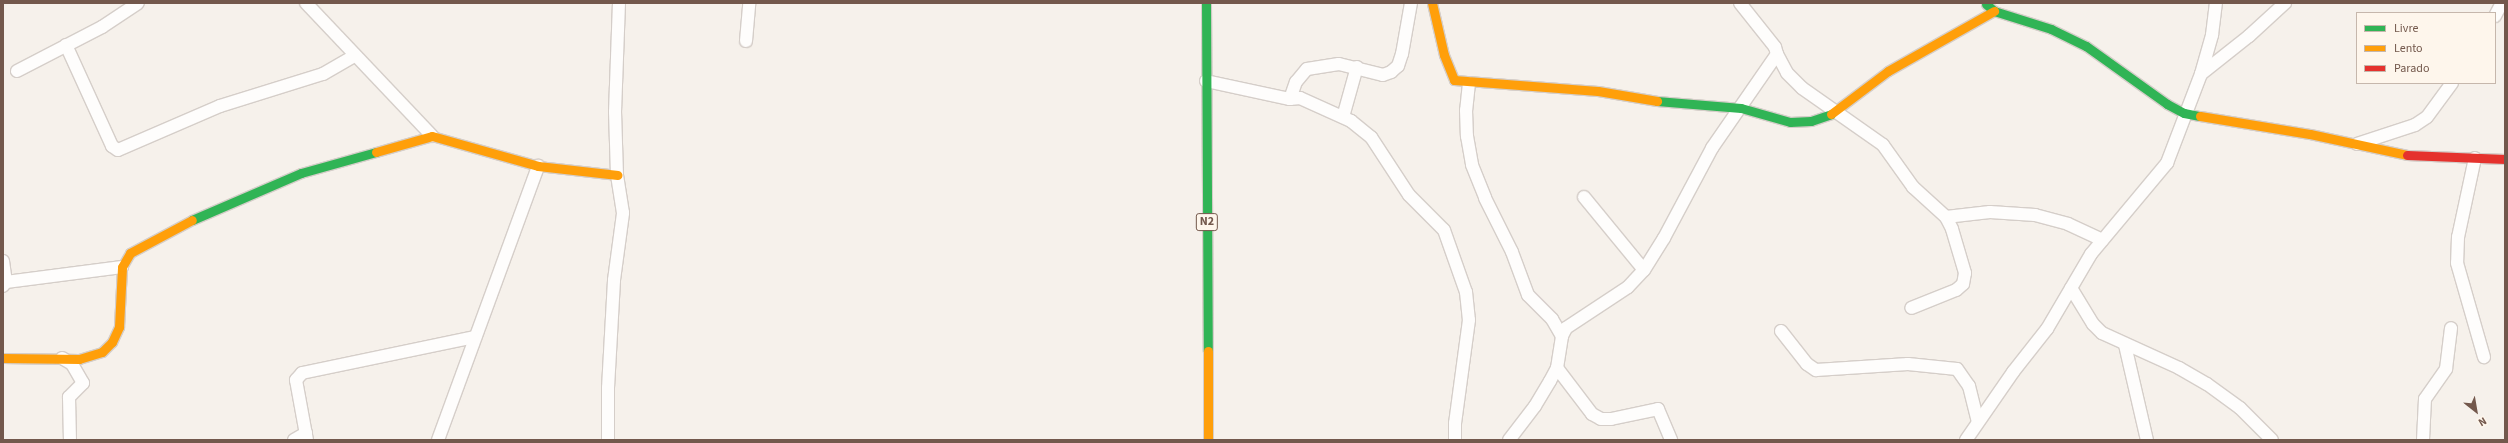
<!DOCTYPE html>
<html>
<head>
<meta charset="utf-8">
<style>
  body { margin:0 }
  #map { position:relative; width:2508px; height:443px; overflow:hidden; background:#f6f1eb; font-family:"Source Sans 3",sans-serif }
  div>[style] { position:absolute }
  .roads { filter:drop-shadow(1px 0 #d5cec9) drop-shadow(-1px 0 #d5cec9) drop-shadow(0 1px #d5cec9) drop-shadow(0 -1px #d5cec9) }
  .street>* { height:12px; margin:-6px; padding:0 6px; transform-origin:6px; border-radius:6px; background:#fefdfc }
  .fast>* { height:9px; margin:-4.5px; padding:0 4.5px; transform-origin:4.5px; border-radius:4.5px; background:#30b455 }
  .slow>* { height:9px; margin:-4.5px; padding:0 4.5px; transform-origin:4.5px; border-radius:4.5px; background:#ff9f0a }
  .jam>* { height:9px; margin:-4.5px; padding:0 4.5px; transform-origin:4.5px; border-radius:4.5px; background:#e5322d }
  span { translate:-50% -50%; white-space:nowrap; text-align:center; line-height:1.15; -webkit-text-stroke:3px #fef6ec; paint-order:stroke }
  .shield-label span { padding:1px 3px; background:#fef6ec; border:1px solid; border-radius:3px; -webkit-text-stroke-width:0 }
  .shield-label { font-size:12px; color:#73584c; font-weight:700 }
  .frame { position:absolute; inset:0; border:4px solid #73584c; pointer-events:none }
  .legend { position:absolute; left:2356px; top:12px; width:140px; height:72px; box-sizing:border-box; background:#fef6ec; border:1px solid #c6b7ac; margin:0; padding:5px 7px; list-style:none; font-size:12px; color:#73584c }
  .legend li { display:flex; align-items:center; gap:8px; height:20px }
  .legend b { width:20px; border:1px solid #c6b7ac }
  .north { position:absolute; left:2456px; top:391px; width:40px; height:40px; -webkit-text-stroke:3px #fef6ec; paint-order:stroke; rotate:149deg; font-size:11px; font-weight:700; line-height:16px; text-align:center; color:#73584c }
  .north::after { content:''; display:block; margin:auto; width:14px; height:18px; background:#73584c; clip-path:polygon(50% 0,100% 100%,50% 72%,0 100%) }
</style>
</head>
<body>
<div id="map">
  <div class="roads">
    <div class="street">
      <i style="left:306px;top:3px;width:183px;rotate:46.5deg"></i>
      <i style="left:2495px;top:16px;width:15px;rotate:-62deg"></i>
      <i style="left:746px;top:41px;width:38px;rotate:-85deg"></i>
      <i style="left:66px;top:45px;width:111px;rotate:65.5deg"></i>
      <i style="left:112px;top:146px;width:7px;rotate:34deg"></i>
      <i style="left:118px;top:150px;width:111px;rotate:-23.3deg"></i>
      <i style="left:220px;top:106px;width:108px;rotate:-17.3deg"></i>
      <i style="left:323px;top:74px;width:36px;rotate:-30deg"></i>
      <i style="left:1777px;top:54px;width:21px;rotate:62deg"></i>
      <i style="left:1787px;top:73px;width:21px;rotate:45deg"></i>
      <i style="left:1802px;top:88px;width:99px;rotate:35.1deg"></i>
      <i style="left:1883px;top:145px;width:52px;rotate:54.5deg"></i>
      <i style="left:1913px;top:187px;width:45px;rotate:42.3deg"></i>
      <i style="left:1946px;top:217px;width:13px;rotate:63deg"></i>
      <i style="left:1952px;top:229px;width:46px;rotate:73.5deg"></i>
      <i style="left:1965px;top:273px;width:11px;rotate:100deg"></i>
      <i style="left:1963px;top:284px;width:9px;rotate:139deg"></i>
      <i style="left:1956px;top:290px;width:48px;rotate:158.2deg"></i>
      <i style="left:17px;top:71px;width:96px;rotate:-27.4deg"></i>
      <i style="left:102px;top:27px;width:43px;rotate:-33.7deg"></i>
      <i style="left:2201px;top:74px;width:61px;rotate:-38.4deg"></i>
      <i style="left:2249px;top:36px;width:49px;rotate:-42.5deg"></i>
      <i style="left:1206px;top:81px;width:86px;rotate:12.1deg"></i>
      <i style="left:1290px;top:99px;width:10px;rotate:-6deg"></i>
      <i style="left:1300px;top:98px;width:56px;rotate:24.3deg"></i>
      <i style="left:1351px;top:121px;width:26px;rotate:39deg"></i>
      <i style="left:1371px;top:137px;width:69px;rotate:56.8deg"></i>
      <i style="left:1409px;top:195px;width:49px;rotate:45deg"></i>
      <i style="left:1444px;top:230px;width:66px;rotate:70.5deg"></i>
      <i style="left:1466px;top:292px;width:28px;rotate:84deg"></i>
      <i style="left:1469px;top:320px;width:104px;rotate:97.7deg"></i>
      <i style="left:1455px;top:423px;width:17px;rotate:90deg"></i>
      <i style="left:1469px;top:83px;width:27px;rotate:96deg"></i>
      <i style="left:1466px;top:110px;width:26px;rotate:88deg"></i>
      <i style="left:1467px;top:136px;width:29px;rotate:80deg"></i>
      <i style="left:1472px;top:165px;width:35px;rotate:68deg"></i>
      <i style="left:1485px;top:198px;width:60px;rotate:63.4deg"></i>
      <i style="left:1512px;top:252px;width:46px;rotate:69.6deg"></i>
      <i style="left:1528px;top:295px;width:34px;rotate:45deg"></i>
      <i style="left:1552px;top:319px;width:20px;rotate:60deg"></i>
      <i style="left:1290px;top:99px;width:18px;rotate:-71deg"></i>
      <i style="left:1296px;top:82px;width:17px;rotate:-50deg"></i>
      <i style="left:1307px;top:69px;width:32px;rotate:-9deg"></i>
      <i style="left:1339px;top:64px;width:45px;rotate:14deg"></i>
      <i style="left:1383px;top:75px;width:9px;rotate:-21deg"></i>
      <i style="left:1391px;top:72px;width:9px;rotate:-41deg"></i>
      <i style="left:1398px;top:66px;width:13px;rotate:-72deg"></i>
      <i style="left:1402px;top:54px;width:52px;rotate:-80deg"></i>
      <i style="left:1343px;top:117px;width:52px;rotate:-74.4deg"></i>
      <i style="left:2357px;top:144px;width:61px;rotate:-18.1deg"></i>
      <i style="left:2415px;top:125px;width:14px;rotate:-34deg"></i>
      <i style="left:2427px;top:117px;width:42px;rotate:-53.7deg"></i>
      <i style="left:2475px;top:158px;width:81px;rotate:102.1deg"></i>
      <i style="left:2458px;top:237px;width:26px;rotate:92deg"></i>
      <i style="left:2457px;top:263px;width:98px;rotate:74deg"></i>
      <i style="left:1584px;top:197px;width:94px;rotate:50.6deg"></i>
      <i style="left:1946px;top:217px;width:44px;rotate:-6.5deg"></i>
      <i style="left:1990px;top:212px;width:45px;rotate:3.8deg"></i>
      <i style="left:2035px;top:215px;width:34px;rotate:15deg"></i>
      <i style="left:2068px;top:224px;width:38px;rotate:25deg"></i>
      <i style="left:3px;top:261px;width:21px;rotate:82deg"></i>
      <i style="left:6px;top:282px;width:5px;rotate:127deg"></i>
      <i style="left:6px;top:282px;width:117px;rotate:-7.4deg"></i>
      <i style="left:2071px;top:288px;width:42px;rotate:58.6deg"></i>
      <i style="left:2093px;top:324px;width:13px;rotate:45deg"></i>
      <i style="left:2102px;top:333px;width:85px;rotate:24.4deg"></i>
      <i style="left:2179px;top:368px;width:32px;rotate:30deg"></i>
      <i style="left:2207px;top:384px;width:41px;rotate:36deg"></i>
      <i style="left:2240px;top:408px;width:45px;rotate:45deg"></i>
      <i style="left:1781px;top:331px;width:42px;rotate:51.8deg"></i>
      <i style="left:1807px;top:364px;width:11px;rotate:34deg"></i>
      <i style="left:1816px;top:370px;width:92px;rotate:-3.7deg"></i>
      <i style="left:1908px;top:364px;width:49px;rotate:5.8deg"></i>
      <i style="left:1957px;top:369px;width:21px;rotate:55deg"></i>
      <i style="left:1969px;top:386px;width:36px;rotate:76deg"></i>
      <i style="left:2125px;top:345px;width:98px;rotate:77deg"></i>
      <i style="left:62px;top:358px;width:12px;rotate:31deg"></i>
      <i style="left:72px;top:364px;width:22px;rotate:60deg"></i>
      <i style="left:83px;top:383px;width:20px;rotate:135deg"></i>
      <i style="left:69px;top:397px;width:43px;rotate:88.7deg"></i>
      <i style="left:1557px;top:368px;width:58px;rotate:52.7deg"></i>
      <i style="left:1592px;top:414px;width:10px;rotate:29deg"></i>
      <i style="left:1601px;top:419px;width:10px"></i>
      <i style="left:1611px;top:419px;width:48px;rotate:-12deg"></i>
      <i style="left:1658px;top:409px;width:34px;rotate:67deg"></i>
      <i style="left:294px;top:440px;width:14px;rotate:-30deg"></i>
      <i style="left:307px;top:440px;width:61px;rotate:-100.4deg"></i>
      <i style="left:296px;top:380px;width:9px;rotate:-49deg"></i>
      <i style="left:302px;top:373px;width:177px;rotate:-11.8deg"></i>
      <i style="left:438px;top:440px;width:292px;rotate:-69.9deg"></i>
      <i style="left:608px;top:440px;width:52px;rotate:-90deg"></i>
      <i style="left:608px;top:388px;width:108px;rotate:-86.8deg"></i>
      <i style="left:614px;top:280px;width:68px;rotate:-82.3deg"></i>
      <i style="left:623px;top:213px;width:38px;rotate:-99deg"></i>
      <i style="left:617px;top:175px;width:63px;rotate:-91.8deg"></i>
      <i style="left:615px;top:112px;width:109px;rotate:-87.9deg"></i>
      <i style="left:1509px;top:440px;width:43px;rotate:-52.6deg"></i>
      <i style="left:1535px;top:406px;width:29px;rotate:-59deg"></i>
      <i style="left:1550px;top:381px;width:15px;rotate:-62deg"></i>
      <i style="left:1557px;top:368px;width:32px;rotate:-81deg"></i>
      <i style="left:1562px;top:336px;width:9px;rotate:-63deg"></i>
      <i style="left:1566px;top:328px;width:74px;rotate:-33.5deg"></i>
      <i style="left:1628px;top:287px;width:23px;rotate:-47deg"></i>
      <i style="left:1644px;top:270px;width:38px;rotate:-58deg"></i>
      <i style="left:1664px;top:238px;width:102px;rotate:-61.9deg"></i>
      <i style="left:1712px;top:148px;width:114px;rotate:-55.3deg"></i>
      <i style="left:1777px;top:54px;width:7px;rotate:-106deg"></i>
      <i style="left:1775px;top:47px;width:56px;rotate:-128.5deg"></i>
      <i style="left:1966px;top:440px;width:83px;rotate:-55.3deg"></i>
      <i style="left:2013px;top:372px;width:55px;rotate:-51.7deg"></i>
      <i style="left:2047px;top:329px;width:87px;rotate:-59.6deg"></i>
      <i style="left:2091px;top:254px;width:119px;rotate:-50.1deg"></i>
      <i style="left:2167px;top:163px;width:95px;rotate:-69.1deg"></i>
      <i style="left:2201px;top:74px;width:41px;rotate:-74.2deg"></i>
      <i style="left:2212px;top:35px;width:32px;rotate:-83deg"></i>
      <i style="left:2423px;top:440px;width:41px;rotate:-87.2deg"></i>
      <i style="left:2425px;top:399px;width:37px;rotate:-55deg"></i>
      <i style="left:2446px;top:369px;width:41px;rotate:-83deg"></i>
    </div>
    <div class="fast">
      <i style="left:1206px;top:3px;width:348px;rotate:89.7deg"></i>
      <i style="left:1986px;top:4px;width:11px;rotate:41deg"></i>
      <i style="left:1994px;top:11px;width:60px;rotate:17.5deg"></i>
      <i style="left:2051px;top:29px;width:39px;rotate:26deg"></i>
      <i style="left:2086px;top:46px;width:100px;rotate:35.6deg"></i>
      <i style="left:2167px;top:104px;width:19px;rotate:28deg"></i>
      <i style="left:2184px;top:113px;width:16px;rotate:11deg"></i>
      <i style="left:1657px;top:101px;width:84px;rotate:4.8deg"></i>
      <i style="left:1741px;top:108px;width:51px;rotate:15.9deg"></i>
      <i style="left:1790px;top:122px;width:21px;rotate:-3deg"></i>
      <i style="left:1811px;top:121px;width:21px;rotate:-19deg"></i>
      <i style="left:192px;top:220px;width:119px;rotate:-23.3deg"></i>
      <i style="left:301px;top:173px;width:78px;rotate:-15.6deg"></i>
    </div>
    <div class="slow">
      <i style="left:1432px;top:3px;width:53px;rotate:77deg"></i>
      <i style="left:1444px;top:55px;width:27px;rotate:68deg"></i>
      <i style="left:1454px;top:80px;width:144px;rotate:4.4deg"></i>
      <i style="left:1598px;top:91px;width:60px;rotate:9.6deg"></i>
      <i style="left:1831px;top:114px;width:71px;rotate:-37deg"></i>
      <i style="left:1888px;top:71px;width:122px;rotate:-29.5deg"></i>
      <i style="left:2200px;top:116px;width:111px;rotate:9.3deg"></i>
      <i style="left:2310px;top:134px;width:99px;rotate:12.2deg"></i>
      <i style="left:376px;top:152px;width:58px;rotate:-15.9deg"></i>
      <i style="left:432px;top:136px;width:110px;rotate:15.8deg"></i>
      <i style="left:538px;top:166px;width:80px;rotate:6.5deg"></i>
      <i style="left:1208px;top:351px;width:89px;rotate:90deg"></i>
      <i style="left:3px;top:358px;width:76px;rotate:0.8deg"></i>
      <i style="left:79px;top:359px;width:24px;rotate:-17deg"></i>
      <i style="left:102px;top:352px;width:14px;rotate:-45deg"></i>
      <i style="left:112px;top:342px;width:17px;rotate:-65deg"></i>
      <i style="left:119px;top:327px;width:60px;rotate:-87.1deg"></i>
      <i style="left:122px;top:267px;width:16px;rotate:-60deg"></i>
      <i style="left:130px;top:253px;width:70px;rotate:-28deg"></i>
    </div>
    <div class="jam">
      <i style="left:2407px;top:155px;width:98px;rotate:2.3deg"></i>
    </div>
  </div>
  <div class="shield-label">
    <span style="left:1207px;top:222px">N2</span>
  </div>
  <div class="frame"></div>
  <ul class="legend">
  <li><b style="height:5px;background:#30b455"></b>Livre</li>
  <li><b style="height:5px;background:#ff9f0a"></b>Lento</li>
  <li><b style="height:5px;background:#e5322d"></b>Parado</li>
  </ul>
  <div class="north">N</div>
</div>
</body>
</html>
